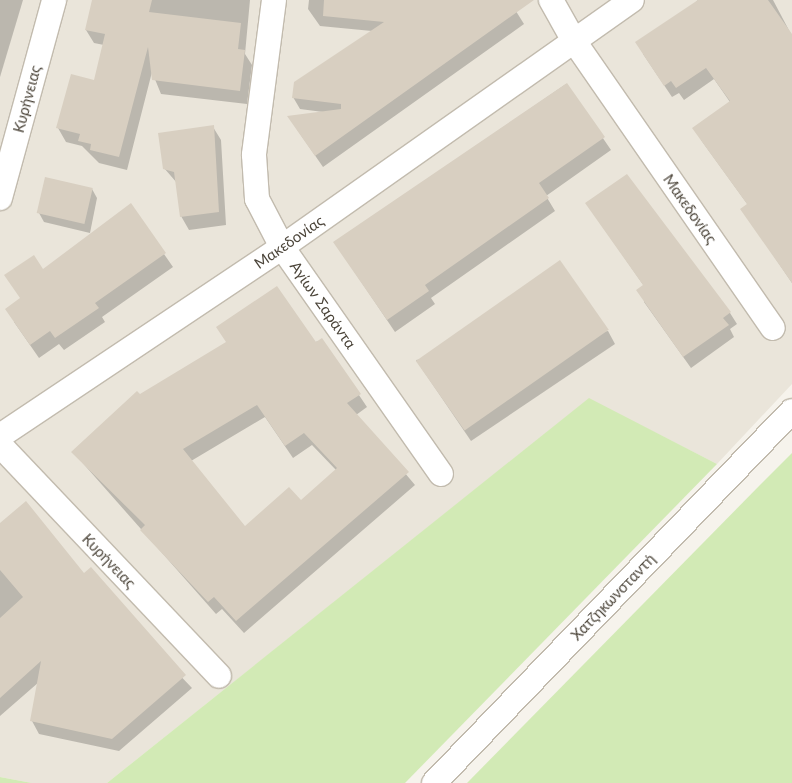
<!DOCTYPE html>
<html>
<head>
<meta charset="utf-8">
<style>
  body { margin:0 }
  #map { position:relative; width:792px; height:783px; overflow:hidden; background:#f6f3ec; font-family:Lato,sans-serif }
  div>[style] { position:absolute }
  .residential>* { inset:0; background:#eae5da }
  .green>* { inset:0; background:#d2eab5 }
  .shadow>* { inset:0; background:#0003 }
  .building>* { inset:0; background:#d8cfc1; transform-origin:0 0 }
  .roads { filter:drop-shadow(1px 0 #c2bbae) drop-shadow(-1px 0 #c2bbae) drop-shadow(0 1px #c2bbae) drop-shadow(0 -1px #c2bbae) }
  .street>* { height:24px; margin:-12px; padding:0 12px; transform-origin:12px; border-radius:12px; background:#fff }
  span { translate:-50% -50%; white-space:nowrap; text-align:center; line-height:1.15; -webkit-text-stroke:4.5px #fff; paint-order:stroke }
  .street-label { font-size:15px; color:#4b4439 }
</style>
</head>
<body>
<div id="map">
  <div class="residential">
    <i style="clip-path:polygon(0 0,792px 0,792px 384px,717px 464px,589px 399px,107px 783px,32px 783px,0 777px)"></i>
  </div>
  <div class="green">
    <i style="clip-path:polygon(589px 398px,717px 464px,405px 783px,107px 783px)"></i>
    <i style="clip-path:polygon(792px 453px,792px 783px,467px 783px,760px 485px)"></i>
    <i style="clip-path:polygon(0 777px,32px 783px,0 783px)"></i>
  </div>
  <div class="shadow">
    <i style="clip-path:polygon(0 0,23px 0,0 77px)"></i>
    <i style="clip-path:polygon(93px 0,250px 0,245px 54px,252px 65px,247px 104px,161px 94px,152px 72px,127px 170px,99px 163px,82px 146px,66px 142px,58px 128px,95px 81px,104px 45px,94px 43px,86px 30px)"></i>
    <i style="clip-path:polygon(309px 0,509px 0,524px 24px,323px 167px,296px 128px,323px 112px,300px 109px,293px 97px,372px 31px,320px 26px,308px 9px)"></i>
    <i style="clip-path:polygon(698px 0,773px 0,792px 36px,792px 283px,742px 209px,748px 205px,701px 140px,730px 102px,714px 79px,684px 100px,679px 93px,672px 97px,643px 54px)"></i>
    <i style="clip-path:polygon(566px 84px,611px 150px,546px 196px,555px 211px,431px 298px,435px 304px,395px 332px,335px 243px)"></i>
    <i style="clip-path:polygon(213px 127px,221px 140px,226px 225px,189px 230px,181px 216px,177px 183px,164px 168px)"></i>
    <i style="clip-path:polygon(92px 189px,97px 198px,90px 233px,44px 222px,39px 213px)"></i>
    <i style="clip-path:polygon(587px 204px,730px 313px,737px 324px,730px 329px,734px 337px,691px 368px,644px 302px,644px 286px)"></i>
    <i style="clip-path:polygon(130px 205px,173px 267px,102px 317px,105px 322px,64px 350px,59px 344px,39px 358px,14px 322px,21px 299px,43px 271px)"></i>
    <i style="clip-path:polygon(608px 331px,615px 344px,471px 441px,416px 360px)"></i>
    <i style="clip-path:polygon(evenodd,322px 340px,367px 407px,356px 415px,415px 485px,244px 633px,222px 609px,216px 614px,73px 452px,139px 395px,322px 340px,265px 417px,293px 458px,312px 445px,336px 470px,301px 501px,245px 527px,191px 461px,265px 417px)"></i>
    <i style="clip-path:polygon(0 524px,84px 575px,192px 688px,119px 751px,39px 734px,32px 721px,39px 682px,0 716px)"></i>
  </div>
  <div class="building">
    <i style="clip-path:polygon(92px 0,152px 0,149px 12px,241px 23px,238px 49px,245px 50px,240px 91px,152px 80px,148px 47px,119px 157px,90px 150px,91px 144px,78px 141px,80px 134px,56px 128px,71px 74px,94px 80px,105px 34px,85px 30px)"></i>
    <i style="clip-path:polygon(324px 0,534px 0,315px 156px,287px 116px,341px 109px,341px 104px,292px 98px,294px 82px,384px 22px,323px 16px)"></i>
    <i style="clip-path:polygon(698px 0,768px 0,792px 34px,792px 283px,740px 209px,747px 204px,692px 128px,730px 101px,706px 68px,676px 88px,671px 81px,664px 86px,635px 42px)"></i>
    <i style="clip-path:polygon(567px 83px,605px 137px,539px 183px,549px 198px,425px 285px,429px 291px,387px 320px,333px 242px)"></i>
    <i style="clip-path:polygon(214px 125px,219px 212px,180px 217px,174px 172px,163px 169px,158px 133px)"></i>
    <i style="clip-path:polygon(627px 174px,731px 312px,723px 318px,729px 325px,683px 357px,636px 290px,643px 285px,585px 203px)"></i>
    <i style="left:45px;top:177px;width:49px;height:37px;rotate:13deg"></i>
    <i style="clip-path:polygon(131px 203px,166px 253px,95px 303px,99px 308px,55px 338px,50px 331px,30px 345px,5px 309px,20px 298px,4px 275px,34px 255px,43px 269px)"></i>
    <i style="left:560px;top:260px;width:85px;height:176px;rotate:55deg"></i>
    <i style="clip-path:polygon(evenodd,277px 286px,316px 342px,322px 338px,361px 394px,347px 403px,409px 472px,236px 621px,214px 597px,208px 602px,140px 530px,145px 525px,71px 452px,137px 391px,140px 394px,226px 342px,216px 327px,277px 286px,257px 405px,285px 446px,304px 433px,337px 468px,301px 500px,289px 487px,245px 526px,183px 449px,257px 405px)"></i>
    <i style="clip-path:polygon(26px 501px,84px 573px,91px 567px,186px 675px,112px 739px,30px 721px,41px 661px,0 698px,0 618px,23px 597px,0 570px,0 523px)"></i>
  </div>
  <div class="roads">
    <div class="street">
      <i style="left:274px;top:0;width:156px;rotate:97.4deg"></i>
      <i style="left:254px;top:155px;width:44px;rotate:86.1deg"></i>
      <i style="left:257px;top:199px;width:54px;rotate:62.5deg"></i>
      <i style="left:282px;top:247px;width:277px;rotate:55deg"></i>
      <i style="left:551px;top:0;width:47px;rotate:60.7deg"></i>
      <i style="left:574px;top:41px;width:349px;rotate:55.3deg"></i>
      <i style="left:0;top:198px;width:205px;rotate:-74.7deg"></i>
      <i style="left:0;top:436px;width:339px;rotate:-33.8deg"></i>
      <i style="left:282px;top:247px;width:428px;rotate:-35.2deg"></i>
      <i style="left:0;top:445px;width:318px;rotate:46.5deg"></i>
      <i style="left:434px;top:783px;width:516px;rotate:-46.1deg"></i>
    </div>
  </div>
  <div class="street-label">
    <span style="left:27px;top:99px;rotate:-75deg">Κυρήνειας</span>
    <span style="left:690px;top:209px;rotate:55deg">Μακεδονίας</span>
    <span style="left:289px;top:242px;rotate:-35deg">Μακεδονίας</span>
    <span style="left:323px;top:305px;rotate:55deg">Αγίων Σαράντα</span>
    <span style="left:109px;top:561px;rotate:46deg">Κυρήνειας</span>
    <span style="left:613px;top:597px;rotate:-46deg">Χατζηκωνσταντή</span>
  </div>
</div>
</body>
</html>
